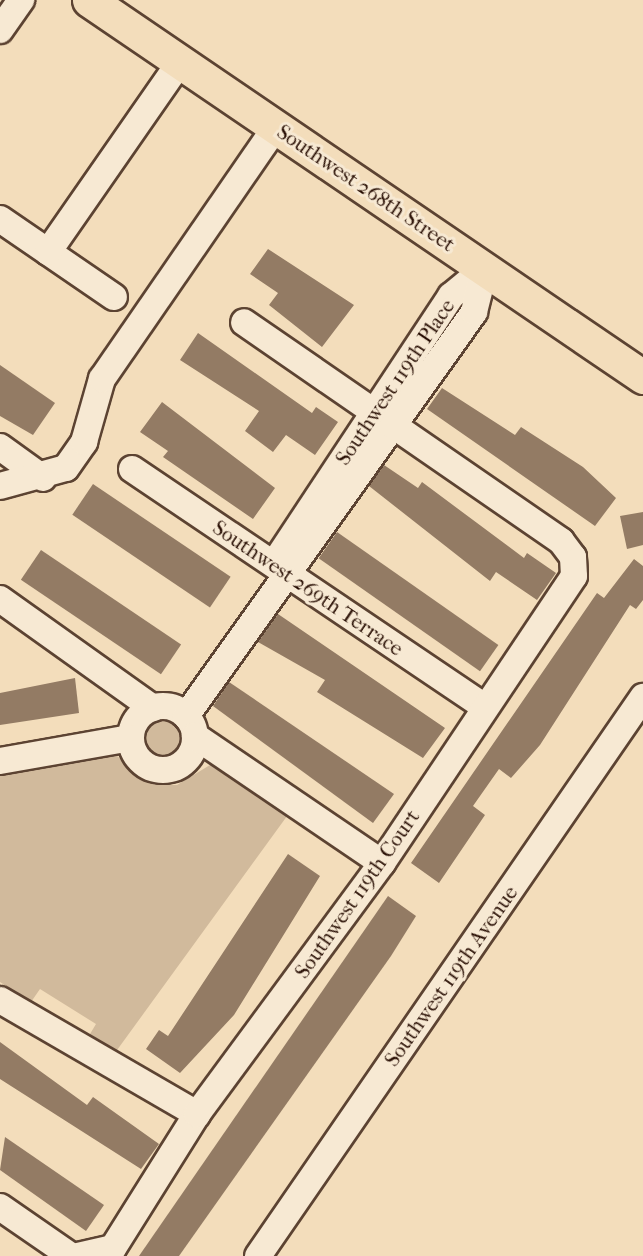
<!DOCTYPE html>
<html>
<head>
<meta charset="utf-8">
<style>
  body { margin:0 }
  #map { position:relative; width:643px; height:1256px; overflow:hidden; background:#f3ddbb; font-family:"IM FELL French Canon",serif }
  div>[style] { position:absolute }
  .green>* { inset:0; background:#d1ba9c }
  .round { border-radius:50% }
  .building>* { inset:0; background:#937b64; transform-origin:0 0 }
  .roads { filter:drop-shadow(2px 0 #5c4332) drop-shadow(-2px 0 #5c4332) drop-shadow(0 2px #5c4332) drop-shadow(0 -2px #5c4332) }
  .minor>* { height:26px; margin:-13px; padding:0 13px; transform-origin:13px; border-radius:13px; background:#f7e9d3 }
  .minor>.ring { margin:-13px; padding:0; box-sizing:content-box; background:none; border:26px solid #f7e9d3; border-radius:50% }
  .major>* { height:33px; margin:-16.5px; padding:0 16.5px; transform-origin:16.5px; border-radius:16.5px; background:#f3ddbb }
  span { translate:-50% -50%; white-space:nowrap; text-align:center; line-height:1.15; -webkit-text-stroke:6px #f7e9d3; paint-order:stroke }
  .street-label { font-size:21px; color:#2a1005 }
</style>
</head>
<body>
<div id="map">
  <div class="green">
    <i class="round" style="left:140px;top:715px;width:48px;height:48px"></i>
    <i style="clip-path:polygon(113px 753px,155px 785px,177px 785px,215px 762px,290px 812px,112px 1057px,87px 1039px,96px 1024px,40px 989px,31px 1002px,0 982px,0 770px)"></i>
  </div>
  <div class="building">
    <i style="clip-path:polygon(268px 249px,354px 305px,322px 347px,269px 305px,278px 293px,250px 274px)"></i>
    <i style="clip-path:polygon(198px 333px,312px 413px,316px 407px,338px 422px,315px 455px,286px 435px,273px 452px,245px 431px,259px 411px,180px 360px)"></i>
    <i style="clip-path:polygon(0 365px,55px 403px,33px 435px,0 416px)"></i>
    <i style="clip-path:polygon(442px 388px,515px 435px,521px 427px,583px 467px,616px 498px,595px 526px,427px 409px)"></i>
    <i style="clip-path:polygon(162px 402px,275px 488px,253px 519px,163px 457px,168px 451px,140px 432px)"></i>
    <i style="clip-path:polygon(384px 465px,418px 488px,422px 482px,524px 558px,527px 553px,556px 573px,537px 600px,496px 572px,490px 581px,369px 486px)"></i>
    <i style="left:93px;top:484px;width:166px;height:37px;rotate:34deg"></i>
    <i style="clip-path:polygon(643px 512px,643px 545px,627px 549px,620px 516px)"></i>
    <i style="left:337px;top:532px;width:197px;height:32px;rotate:35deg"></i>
    <i style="left:41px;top:550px;width:169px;height:36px;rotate:34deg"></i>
    <i style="clip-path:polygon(634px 559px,643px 566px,643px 600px,636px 609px,630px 605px,540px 745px,511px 778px,499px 769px,473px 806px,485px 815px,439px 883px,411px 863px,597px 593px,604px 598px)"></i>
    <i style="clip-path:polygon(278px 614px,445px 728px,423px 758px,317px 692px,325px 680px,258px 642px)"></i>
    <i style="clip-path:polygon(75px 678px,79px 713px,0 725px,0 693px)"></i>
    <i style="clip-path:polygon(229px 682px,394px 794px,373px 823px,213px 706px)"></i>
    <i style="clip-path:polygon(288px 854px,320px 876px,234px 1015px,180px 1073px,146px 1049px,159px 1030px,168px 1036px)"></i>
    <i style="clip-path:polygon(388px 896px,416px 916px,391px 956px,179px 1256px,139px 1256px)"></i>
    <i style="clip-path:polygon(0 1042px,87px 1105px,93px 1097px,159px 1144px,141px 1169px,0 1079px)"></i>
    <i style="clip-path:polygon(5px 1137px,104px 1205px,86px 1231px,0 1170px)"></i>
  </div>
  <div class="roads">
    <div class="minor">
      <i style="left:0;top:30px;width:37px;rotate:-55deg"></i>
      <i style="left:0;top:219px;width:138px;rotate:34.4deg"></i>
      <i style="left:48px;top:252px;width:231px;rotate:-55.2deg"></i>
      <i style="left:0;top:447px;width:53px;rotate:35.8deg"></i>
      <i style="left:132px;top:469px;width:426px;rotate:34deg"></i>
      <i style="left:0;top:486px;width:68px;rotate:-15.3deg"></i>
      <i style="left:66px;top:468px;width:32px;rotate:-55deg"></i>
      <i style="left:84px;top:442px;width:66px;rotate:-74.1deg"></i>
      <i style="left:102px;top:379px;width:306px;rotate:-55.4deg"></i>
      <i style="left:279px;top:556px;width:312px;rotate:-56.5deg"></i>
      <i style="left:451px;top:296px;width:44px;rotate:-39.5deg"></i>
      <i style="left:0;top:599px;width:188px;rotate:35.5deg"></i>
      <i class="ring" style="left:131px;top:706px;width:38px;height:38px"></i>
      <i style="left:186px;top:716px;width:496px;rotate:-54.5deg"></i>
      <i style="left:474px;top:312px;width:45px;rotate:-76deg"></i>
      <i style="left:195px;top:736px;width:226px;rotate:34.2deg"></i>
      <i style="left:0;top:761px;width:133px;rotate:-10deg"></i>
      <i style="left:0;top:1000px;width:228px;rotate:30.1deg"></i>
      <i style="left:0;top:1207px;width:86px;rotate:34.6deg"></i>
      <i style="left:78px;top:1256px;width:36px;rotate:-13deg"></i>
      <i style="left:113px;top:1248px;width:158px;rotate:-57.9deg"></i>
      <i style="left:197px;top:1114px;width:312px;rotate:-53.6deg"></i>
      <i style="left:382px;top:863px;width:345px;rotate:-56.2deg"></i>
      <i style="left:574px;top:576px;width:19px;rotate:-93deg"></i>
      <i style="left:573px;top:557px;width:20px;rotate:-127deg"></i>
      <i style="left:561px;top:541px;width:385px;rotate:-145.4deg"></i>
      <i style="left:258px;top:1256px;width:679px;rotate:-55.44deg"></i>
    </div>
    <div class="major">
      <i style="left:89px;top:0;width:670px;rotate:34.24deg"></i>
    </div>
  </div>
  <div class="street-label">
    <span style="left:366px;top:188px;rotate:34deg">Southwest 268th Street</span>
    <span style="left:395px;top:382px;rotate:-56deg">Southwest 119th Place</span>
    <span style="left:308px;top:588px;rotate:34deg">Southwest 269th Terrace</span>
    <span style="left:357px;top:894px;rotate:-55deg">Southwest 119th Court</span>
    <span style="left:451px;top:976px;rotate:-55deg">Southwest 119th Avenue</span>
  </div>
</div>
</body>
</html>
